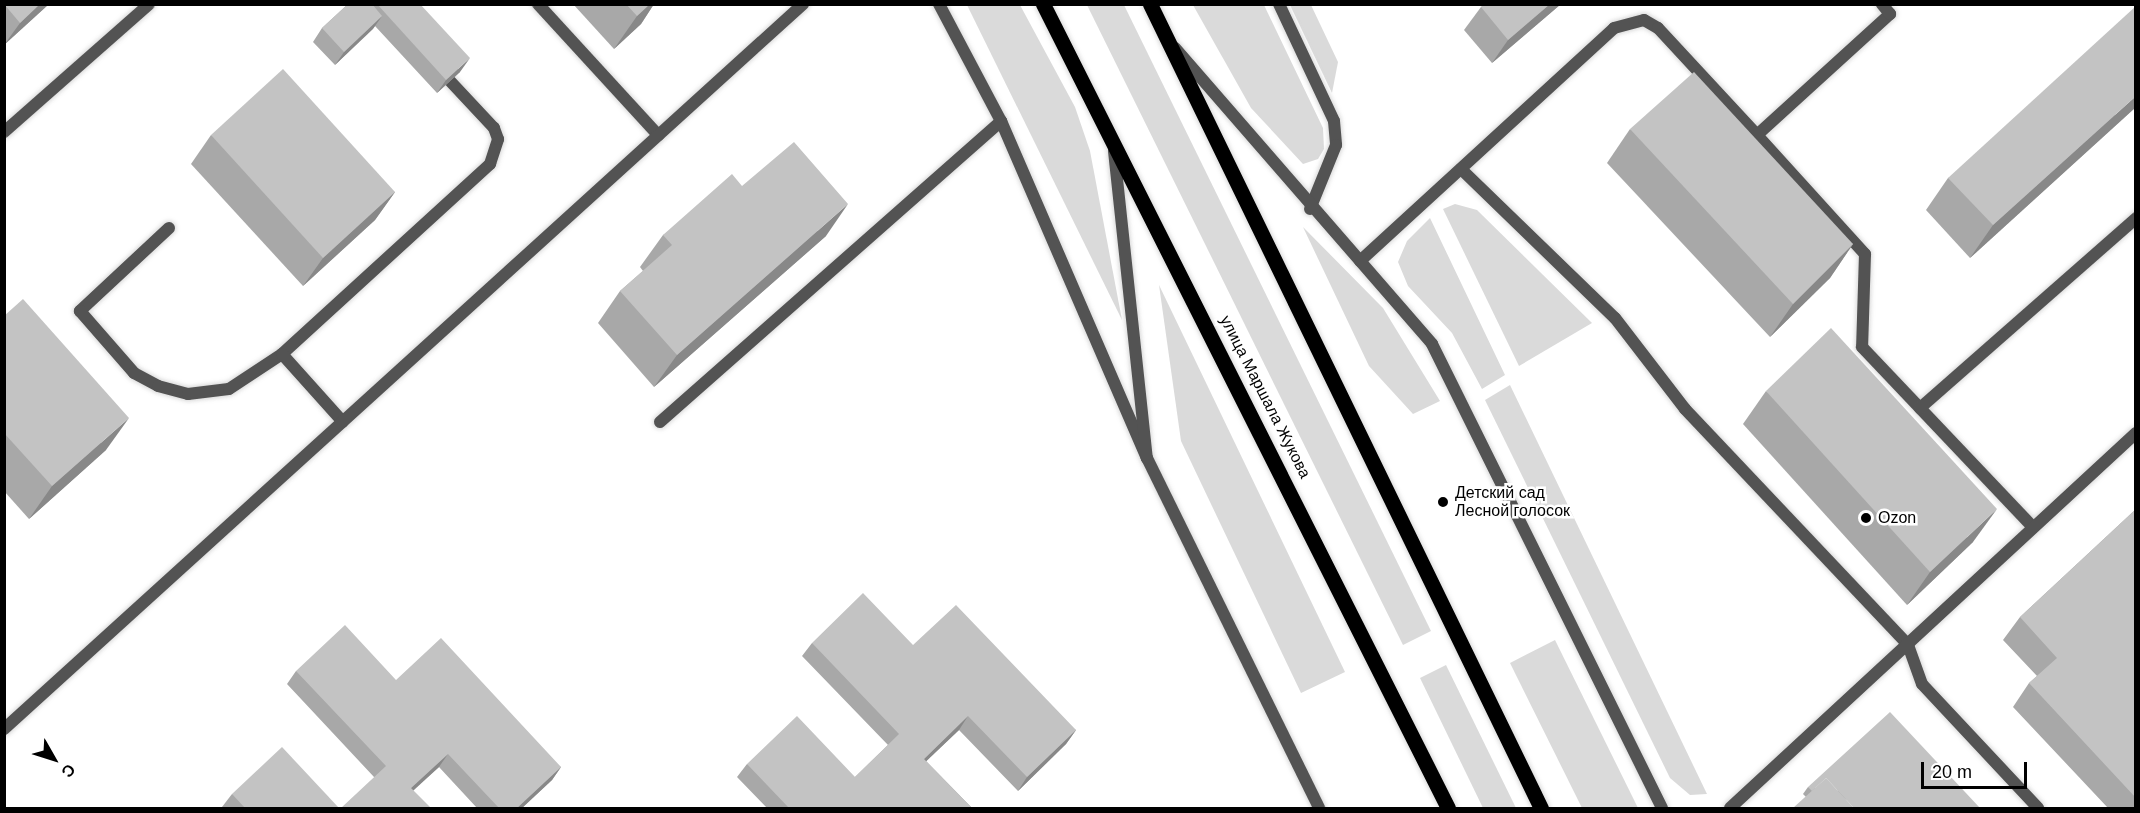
<!DOCTYPE html>
<meta charset="utf-8">
<style>
body{margin:0}
#map{position:relative;width:2140px;height:813px;overflow:hidden;background:#fff;font-family:Arial,sans-serif}
div>[style]{position:absolute}
.green>*{inset:0;background:#dadada}
.roads{filter:drop-shadow(0 0 2px #dbdbdb) drop-shadow(0 0 2px #dbdbdb)}
.service>*{height:12px;margin:-6px;padding:0 6px;transform-origin:6px;border-radius:6px;background:#535353}
.minor>*{height:12px;margin:-6px;padding:0 6px;transform-origin:6px;border-radius:6px;background:#535353}
.primary>*{height:15px;margin:-7.5px;padding:0 7.5px;transform-origin:7.5px;border-radius:7.5px;background:#000}
.wall>*{inset:0;background:#a8a8a8}
.shaded-wall>*{inset:0;background:#888}
.building>*{inset:0;background:#c3c3c3}
.dots>*{width:16px;height:16px;translate:-50% -50%;box-sizing:border-box;border:3px solid #fff;border-radius:50%}
span{translate:-50% -50%;white-space:nowrap;text-align:center;line-height:1.15;-webkit-text-stroke:5px #fff;paint-order:stroke}
.street-label{font-size:16px;color:#000}
.poi-label{font-size:16px;color:#000}
.left{translate:0 -50%;text-align:left}
.frame{position:absolute;inset:0;border:6px solid #000;pointer-events:none}
.north{position:absolute;left:24px;top:729px;width:60px;height:60px;-webkit-text-stroke:4px #fff;paint-order:stroke;rotate:129deg;font-size:16px;font-weight:700;line-height:24px;text-align:center;color:#000}
.north::after{content:'';display:block;margin:auto;width:21px;height:27px;background:#000;clip-path:polygon(50% 0,100% 100%,50% 72%,0 100%)}
.scale{position:absolute;left:1921px;top:762px;width:106px;height:27px;box-sizing:border-box;border:3px solid #000;border-top:0;padding-left:8px;font-size:18px;line-height:21px;white-space:nowrap;color:#000;-webkit-text-stroke:4px #fff;paint-order:stroke}
</style>
<div id="map">
<div class="green">
<div style="clip-path:polygon(967px 5px,1020px 5px,1075px 107px,1090px 151px,1122px 320px)"></div>
<div style="clip-path:polygon(1087px 5px,1124px 5px,1431px 631px,1403px 645px)"></div>
<div style="clip-path:polygon(1193px 5px,1264px 5px,1323px 128px,1324px 149px,1318px 159px,1303px 164px,1251px 108px)"></div>
<div style="clip-path:polygon(1290px 5px,1311px 5px,1338px 62px,1332px 93px)"></div>
<div style="clip-path:polygon(1455px 204px,1477px 210px,1592px 323px,1519px 366px,1443px 209px)"></div>
<div style="clip-path:polygon(1430px 218px,1505px 375px,1482px 389px,1452px 333px,1408px 286px,1398px 262px,1407px 241px)"></div>
<div style="clip-path:polygon(1303px 227px,1383px 308px,1440px 401px,1413px 414px,1369px 366px)"></div>
<div style="clip-path:polygon(1159px 285px,1345px 672px,1301px 693px,1181px 441px)"></div>
<div style="clip-path:polygon(1510px 385px,1707px 794px,1690px 795px,1670px 778px,1485px 400px)"></div>
<div style="clip-path:polygon(1555px 640px,1638px 808px,1582px 808px,1510px 663px)"></div>
<div style="clip-path:polygon(1446px 665px,1516px 808px,1483px 808px,1420px 678px)"></div>
</div>
<div class="roads">
<div class="service">
<div style="left:538px;top:4px;width:178px;rotate:47.5deg"></div>
<div style="left:939px;top:4px;width:132px;rotate:62.1deg"></div>
<div style="left:1001px;top:121px;width:367px;rotate:66.6deg"></div>
<div style="left:1147px;top:458px;width:390px;rotate:63.8deg"></div>
<div style="left:1279px;top:4px;width:129px;rotate:64.8deg"></div>
<div style="left:1334px;top:121px;width:24px;rotate:85deg"></div>
<div style="left:1336px;top:145px;width:69px;rotate:112.1deg"></div>
<div style="left:4px;top:132px;width:193px;rotate:-41.4deg"></div>
<div style="left:1757px;top:135px;width:161px;rotate:47.8deg"></div>
<div style="left:1865px;top:254px;width:93px;rotate:91.8deg"></div>
<div style="left:1862px;top:347px;width:248px;rotate:46.5deg"></div>
<div style="left:1461px;top:169px;width:214px;rotate:44.1deg"></div>
<div style="left:1615px;top:318px;width:115px;rotate:52.4deg"></div>
<div style="left:1685px;top:409px;width:325px;rotate:46.6deg"></div>
<div style="left:1908px;top:645px;width:41px;rotate:70.3deg"></div>
<div style="left:1922px;top:684px;width:170px;rotate:46.9deg"></div>
<div style="left:169px;top:228px;width:122px;rotate:137deg"></div>
<div style="left:80px;top:311px;width:82px;rotate:48.9deg"></div>
<div style="left:134px;top:373px;width:27px;rotate:28deg"></div>
<div style="left:158px;top:386px;width:31px;rotate:15deg"></div>
<div style="left:188px;top:394px;width:41px;rotate:-7deg"></div>
<div style="left:229px;top:389px;width:64px;rotate:-33.4deg"></div>
<div style="left:282px;top:354px;width:282px;rotate:-42.4deg"></div>
<div style="left:490px;top:164px;width:26px;rotate:-72deg"></div>
<div style="left:498px;top:139px;width:12px;rotate:-110deg"></div>
<div style="left:494px;top:128px;width:64px;rotate:-133.1deg"></div>
<div style="left:1360px;top:261px;width:345px;rotate:-42.5deg"></div>
<div style="left:1614px;top:28px;width:31px;rotate:-15deg"></div>
<div style="left:1644px;top:20px;width:16px;rotate:30deg"></div>
<div style="left:1658px;top:28px;width:146px;rotate:47.2deg"></div>
<div style="left:1757px;top:135px;width:180px;rotate:-42.3deg"></div>
<div style="left:1890px;top:14px;width:13px;rotate:-129deg"></div>
<div style="left:282px;top:354px;width:91px;rotate:48.1deg"></div>
<div style="left:1920px;top:408px;width:288px;rotate:-41.3deg"></div>
<div style="left:660px;top:422px;width:455px;rotate:-41.4deg"></div>
<div style="left:4px;top:729px;width:1079px;rotate:-42.22deg"></div>
<div style="left:1730px;top:808px;width:553px;rotate:-42.73deg"></div>
</div>
<div class="minor">
<div style="left:1175px;top:48px;width:392px;rotate:49deg"></div>
<div style="left:1432px;top:344px;width:518px;rotate:63.63deg"></div>
<div style="left:1114px;top:151px;width:309px;rotate:83.9deg"></div>
</div>
<div class="primary">
<div style="left:1043px;top:4px;width:900px;rotate:63.26deg"></div>
<div style="left:1150px;top:4px;width:894px;rotate:64.07deg"></div>
</div>
</div>
<div class="wall">
<div style="clip-path:polygon(4px 4px,49px 4px,4px 45px)"></div>
<div style="clip-path:polygon(348px 4px,420px 4px,460px 72px,437px 93px,375px 26px,335px 65px,313px 42px,322px 28px)"></div>
<div style="clip-path:polygon(573px 4px,654px 4px,641px 24px,614px 49px)"></div>
<div style="clip-path:polygon(1561px 4px,1492px 63px,1464px 30px,1481px 7px)"></div>
<div style="clip-path:polygon(2136px 107px,1970px 258px,1926px 210px,1948px 178px)"></div>
<div style="clip-path:polygon(1630px 129px,1853px 244px,1830px 278px,1770px 337px,1607px 163px)"></div>
<div style="clip-path:polygon(211px 135px,395px 192px,375px 220px,303px 286px,191px 164px)"></div>
<div style="clip-path:polygon(742px 186px,826px 236px,654px 387px,598px 323px,620px 291px,643px 271px,640px 267px,663px 235px)"></div>
<div style="clip-path:polygon(4px 316px,106px 450px,29px 519px,4px 491px)"></div>
<div style="clip-path:polygon(1766px 391px,1973px 542px,1907px 605px,1743px 424px)"></div>
<div style="clip-path:polygon(2136px 509px,2136px 808px,2108px 808px,2013px 707px,2029px 683px,2037px 676px,2003px 640px,2020px 617px)"></div>
<div style="clip-path:polygon(812px 643px,913px 645px,1076px 730px,1066px 744px,1018px 791px,959px 730px,926px 761px,972px 808px,767px 808px,737px 777px,747px 764px,855px 777px,888px 745px,802px 656px)"></div>
<div style="clip-path:polygon(296px 671px,396px 680px,561px 767px,552px 780px,522px 808px,477px 808px,439px 767px,413px 790px,374px 777px,287px 684px)"></div>
<div style="clip-path:polygon(1808px 787px,1980px 808px,1806px 797px,1803px 794px)"></div>
<div style="clip-path:polygon(232px 794px,339px 808px,223px 808px,222px 807px)"></div>
</div>
<div class="shaded-wall">
<div style="clip-path:polygon(40px 4px,49px 4px,4px 45px,20px 23px)"></div>
<div style="clip-path:polygon(650px 4px,654px 4px,641px 24px,614px 49px,637px 16px)"></div>
<div style="clip-path:polygon(1550px 4px,1561px 4px,1492px 63px,1508px 40px)"></div>
<div style="clip-path:polygon(382px 16px,373px 29px,335px 65px,344px 52px)"></div>
<div style="clip-path:polygon(470px 58px,460px 72px,437px 93px,446px 80px)"></div>
<div style="clip-path:polygon(2136px 96px,2136px 107px,1970px 258px,1993px 225px)"></div>
<div style="clip-path:polygon(395px 192px,375px 220px,303px 286px,323px 258px)"></div>
<div style="clip-path:polygon(848px 204px,826px 236px,654px 387px,677px 355px)"></div>
<div style="clip-path:polygon(1853px 244px,1830px 278px,1770px 337px,1793px 304px)"></div>
<div style="clip-path:polygon(129px 418px,106px 450px,29px 519px,52px 486px)"></div>
<div style="clip-path:polygon(1997px 509px,1973px 542px,1907px 605px,1930px 572px)"></div>
<div style="clip-path:polygon(968px 716px,959px 730px,915px 772px,924px 759px)"></div>
<div style="clip-path:polygon(1076px 730px,1066px 744px,1018px 791px,1027px 777px)"></div>
<div style="clip-path:polygon(448px 754px,439px 767px,402px 801px,411px 788px)"></div>
<div style="clip-path:polygon(561px 767px,552px 780px,522px 808px,517px 808px)"></div>
</div>
<div class="building">
<div style="clip-path:polygon(4px 4px,40px 4px,20px 23px)"></div>
<div style="clip-path:polygon(348px 4px,372px 4px,382px 16px,344px 52px,322px 28px)"></div>
<div style="clip-path:polygon(377px 4px,420px 4px,470px 58px,446px 80px)"></div>
<div style="clip-path:polygon(626px 4px,650px 4px,637px 16px)"></div>
<div style="clip-path:polygon(1483px 4px,1550px 4px,1508px 40px,1481px 7px)"></div>
<div style="clip-path:polygon(2136px 6px,2136px 96px,1993px 225px,1948px 178px)"></div>
<div style="clip-path:polygon(283px 69px,395px 192px,323px 258px,211px 135px)"></div>
<div style="clip-path:polygon(1694px 72px,1853px 244px,1793px 304px,1630px 129px)"></div>
<div style="clip-path:polygon(794px 142px,848px 204px,677px 355px,620px 291px,672px 245px,663px 235px,732px 174px,742px 186px)"></div>
<div style="clip-path:polygon(23px 299px,129px 418px,52px 486px,4px 433px,4px 316px)"></div>
<div style="clip-path:polygon(1831px 328px,1997px 509px,1930px 572px,1766px 391px)"></div>
<div style="clip-path:polygon(2136px 509px,2136px 798px,2029px 683px,2057px 658px,2020px 617px)"></div>
<div style="clip-path:polygon(863px 593px,913px 645px,956px 605px,1076px 730px,1027px 777px,968px 716px,924px 759px,972px 808px,789px 808px,747px 764px,797px 716px,855px 777px,899px 734px,812px 643px)"></div>
<div style="clip-path:polygon(345px 625px,396px 680px,441px 638px,561px 767px,517px 808px,499px 808px,448px 754px,411px 788px,431px 808px,341px 808px,386px 766px,296px 671px)"></div>
<div style="clip-path:polygon(1890px 712px,1980px 808px,1854px 808px,1826px 778px,1812px 791px,1808px 787px)"></div>
<div style="clip-path:polygon(282px 747px,339px 808px,245px 808px,232px 794px)"></div>
<div style="clip-path:polygon(1826px 778px,1854px 808px,1793px 808px)"></div>
</div>
<div class="dots">
<div style="left:1443px;top:502px;background:#000"></div>
<div style="left:1866px;top:518px;background:#000"></div>
</div>
<div class="street-label">
<span style="left:1265px;top:397px;rotate:63deg">улица Маршала Жукова</span>
</div>
<div class="poi-label">
<span class="left" style="left:1455px;top:502px">Детский сад<br>Лесной голосок</span>
<span class="left" style="left:1878px;top:518px">Ozon</span>
</div>
<div class="frame"></div>
<div class="north">С</div>
<div class="scale">20 m</div>
</div>
